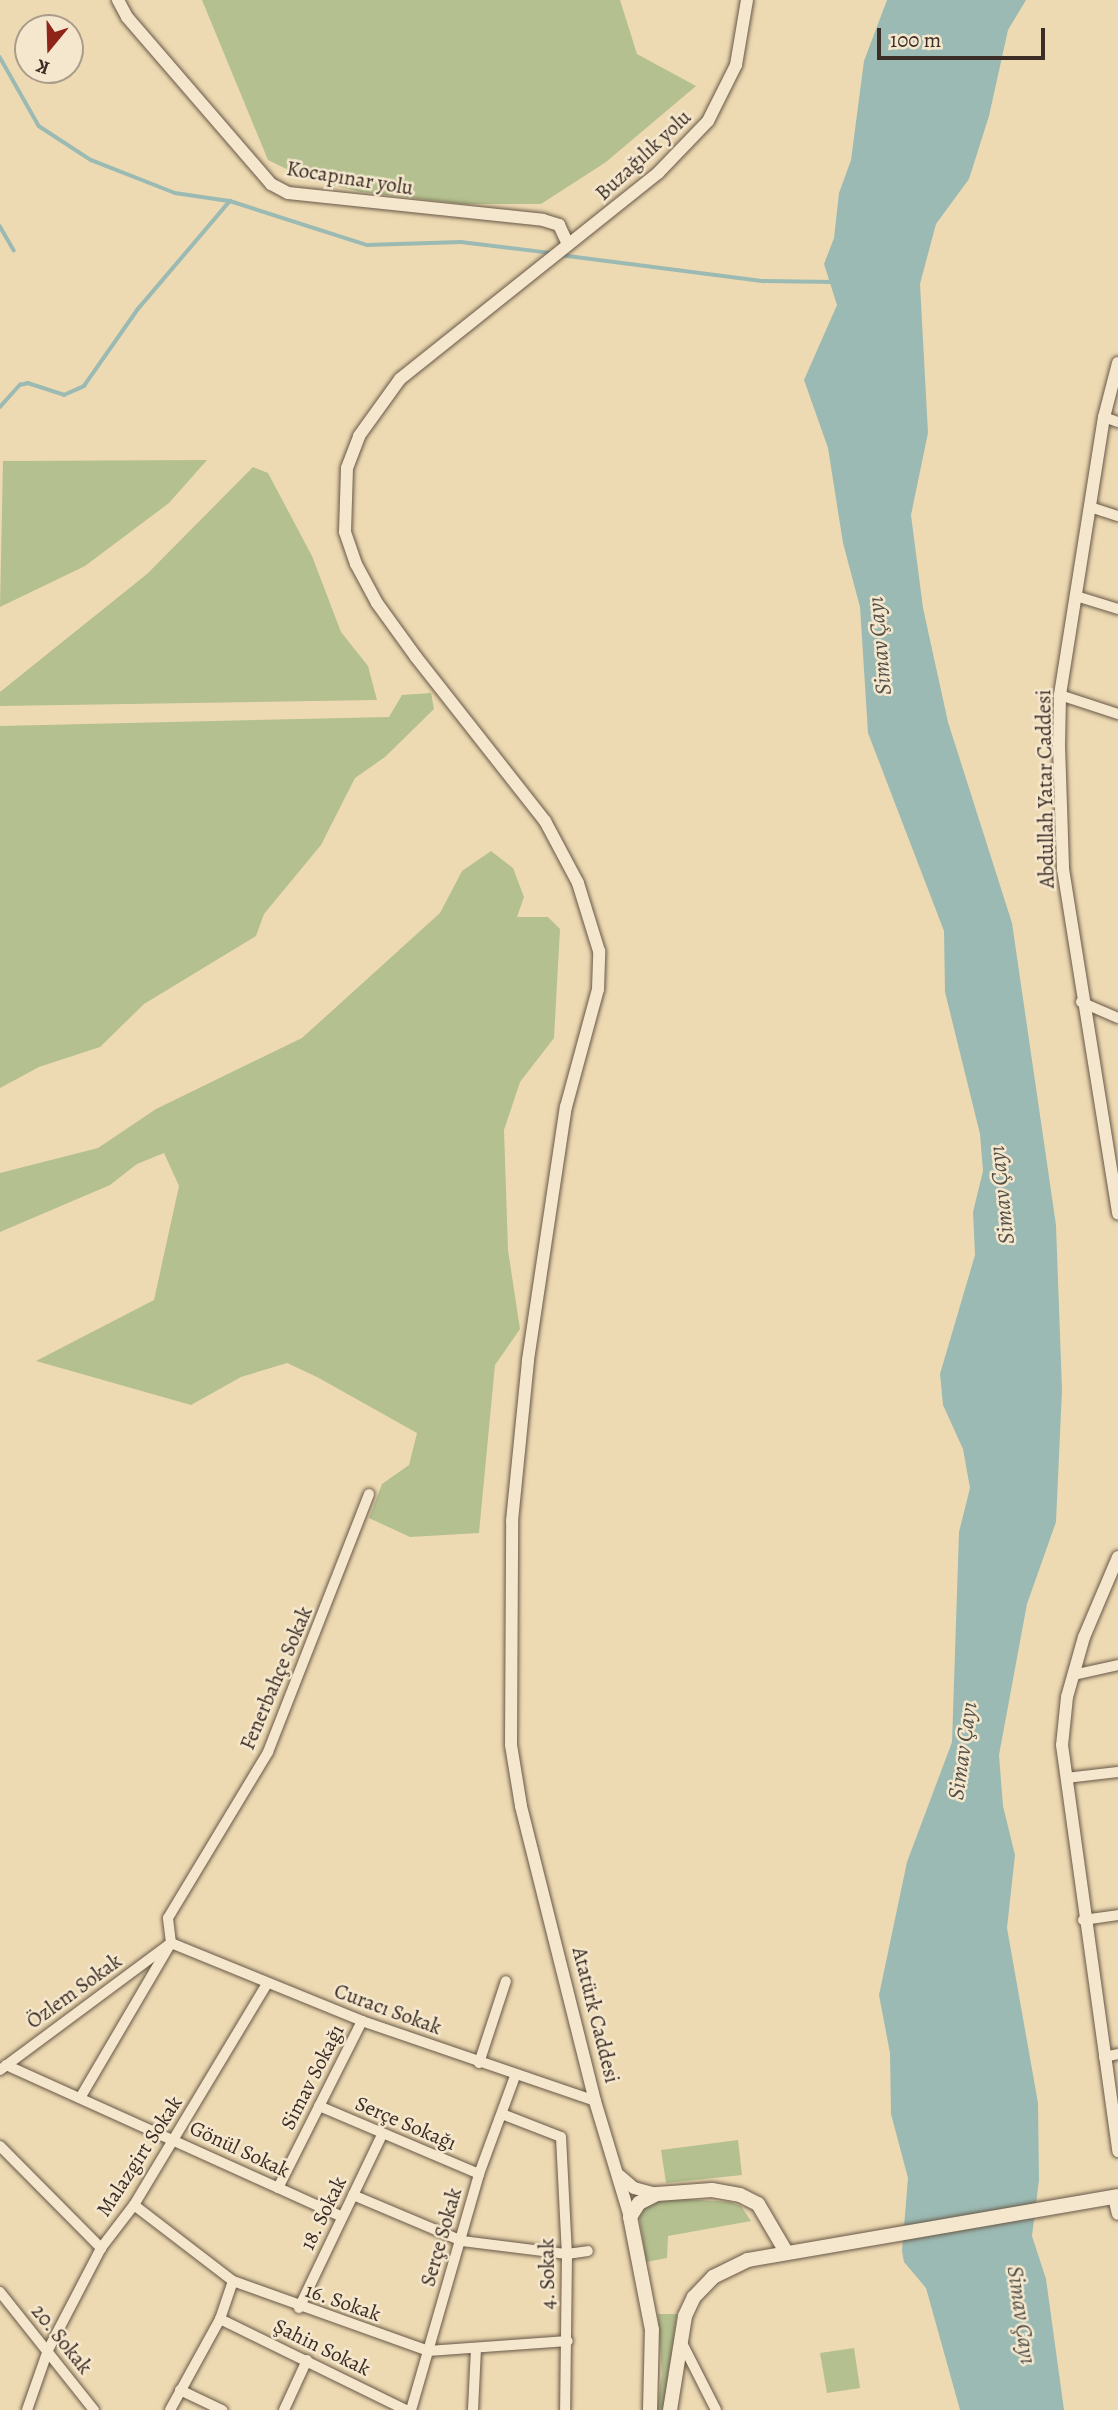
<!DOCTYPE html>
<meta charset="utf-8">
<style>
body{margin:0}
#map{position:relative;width:1118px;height:2410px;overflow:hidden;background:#eedab2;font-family:Alegreya,serif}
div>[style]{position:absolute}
.green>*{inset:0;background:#b4c08f}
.water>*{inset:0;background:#9bbab3}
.stream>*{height:3.5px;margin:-1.75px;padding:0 1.75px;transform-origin:1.75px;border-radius:1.75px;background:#9bbab3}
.roads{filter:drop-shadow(0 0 2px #685848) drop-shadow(0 0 2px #685848)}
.minor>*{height:10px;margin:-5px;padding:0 5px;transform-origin:5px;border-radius:5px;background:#f4e7cd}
.tertiary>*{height:12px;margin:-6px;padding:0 6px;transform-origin:6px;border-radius:6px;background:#f4e7cd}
.secondary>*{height:14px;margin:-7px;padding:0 7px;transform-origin:7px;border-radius:7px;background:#f4e7cd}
span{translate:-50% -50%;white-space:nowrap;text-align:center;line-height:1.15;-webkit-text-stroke:5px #f4e7cd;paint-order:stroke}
.street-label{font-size:21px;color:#3b2c25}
.water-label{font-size:23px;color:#535048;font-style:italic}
.north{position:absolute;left:14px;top:14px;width:70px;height:70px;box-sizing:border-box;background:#f4e7cd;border:2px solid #aa9c8a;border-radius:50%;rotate:199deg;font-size:19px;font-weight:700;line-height:28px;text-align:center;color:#3b2c25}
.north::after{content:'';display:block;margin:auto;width:24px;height:32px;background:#8f2418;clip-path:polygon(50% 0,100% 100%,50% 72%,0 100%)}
.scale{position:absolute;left:877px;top:28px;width:168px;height:32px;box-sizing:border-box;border:4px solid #3b2c25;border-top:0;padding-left:9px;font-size:21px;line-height:24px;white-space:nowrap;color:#3b2c25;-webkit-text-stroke:5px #f4e7cd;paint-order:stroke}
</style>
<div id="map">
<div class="green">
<div style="clip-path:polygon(202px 0,620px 0,637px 54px,696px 86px,606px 162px,541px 204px,465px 204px,361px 192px,307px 179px,268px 160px)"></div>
<div style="clip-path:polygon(207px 460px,169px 503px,85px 566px,0 607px,3px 461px)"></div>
<div style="clip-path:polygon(253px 467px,268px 473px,312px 556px,341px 632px,368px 666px,377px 700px,0 706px,0 692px,147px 574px)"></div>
<div style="clip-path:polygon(431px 693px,434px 709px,385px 757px,355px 778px,321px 845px,264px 914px,256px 936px,144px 1004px,100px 1047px,39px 1067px,0 1088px,0 726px,389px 717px,402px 695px)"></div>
<div style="clip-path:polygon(491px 851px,513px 868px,524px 897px,517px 917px,548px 917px,560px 929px,554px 1038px,520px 1082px,504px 1130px,508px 1250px,520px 1329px,495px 1365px,479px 1533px,410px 1537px,369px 1518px,382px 1484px,409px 1465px,417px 1433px,317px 1377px,287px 1363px,241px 1377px,191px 1405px,36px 1361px,154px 1300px,179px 1186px,164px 1153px,137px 1164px,110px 1185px,0 1232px,0 1173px,98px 1148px,156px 1109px,302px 1038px,440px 913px,462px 871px)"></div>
<div style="clip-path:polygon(738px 2140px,742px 2175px,666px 2183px,661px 2150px)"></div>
<div style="clip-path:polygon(669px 2198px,730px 2202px,741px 2206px,751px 2221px,668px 2236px,667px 2258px,646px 2262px,639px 2214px,646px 2204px)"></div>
<div style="clip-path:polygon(658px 2314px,677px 2314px,665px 2410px,657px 2410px,662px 2374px)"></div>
<div style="clip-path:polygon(854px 2348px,860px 2388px,827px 2393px,820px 2353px)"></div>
</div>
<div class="water">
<div style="clip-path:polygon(887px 0,1026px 0,1008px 30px,989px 116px,969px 179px,936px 224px,920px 284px,928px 433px,911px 515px,923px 608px,948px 722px,1012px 923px,1056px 1225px,1062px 1390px,1056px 1522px,1027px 1604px,999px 1755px,1003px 1806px,1015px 1855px,1007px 1928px,1038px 2103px,1039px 2180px,1032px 2236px,1046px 2279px,1064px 2410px,960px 2410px,926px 2288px,904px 2262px,902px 2251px,908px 2178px,891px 2114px,890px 2053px,879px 1995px,907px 1862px,952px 1742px,959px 1532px,970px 1488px,963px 1449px,943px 1405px,940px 1374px,975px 1255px,973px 1212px,983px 1171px,980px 1134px,945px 992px,944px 931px,868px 733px,860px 607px,843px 543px,828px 448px,804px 380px,837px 305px,824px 264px,834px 238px,839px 193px,851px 160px,864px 61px)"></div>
</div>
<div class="stream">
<div style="left:0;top:57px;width:79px;rotate:60.5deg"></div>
<div style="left:39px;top:126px;width:62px;rotate:33.2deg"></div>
<div style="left:91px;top:160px;width:90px;rotate:21.4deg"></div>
<div style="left:175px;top:193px;width:56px;rotate:8.3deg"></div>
<div style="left:230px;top:201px;width:144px;rotate:17.8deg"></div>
<div style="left:367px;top:245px;width:94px;rotate:-1.8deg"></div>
<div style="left:461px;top:242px;width:92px;rotate:6.9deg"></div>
<div style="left:0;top:226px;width:28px;rotate:60deg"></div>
<div style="left:560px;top:255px;width:206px;rotate:7.3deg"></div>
<div style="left:764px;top:281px;width:70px;rotate:0.8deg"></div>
<div style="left:0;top:407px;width:30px;rotate:-48deg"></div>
<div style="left:20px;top:385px;width:8px;rotate:-14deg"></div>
<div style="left:28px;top:383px;width:38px;rotate:18deg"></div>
<div style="left:64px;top:395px;width:22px;rotate:-24deg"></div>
<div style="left:84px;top:386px;width:94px;rotate:-55deg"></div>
<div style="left:138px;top:309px;width:142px;rotate:-49.6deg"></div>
</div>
<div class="roads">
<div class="minor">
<div style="left:1104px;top:417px;width:15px;rotate:20deg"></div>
<div style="left:1090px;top:507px;width:29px;rotate:18deg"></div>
<div style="left:1076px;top:596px;width:44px;rotate:17.2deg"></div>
<div style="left:1060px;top:695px;width:61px;rotate:18.1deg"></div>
<div style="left:1081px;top:1002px;width:40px;rotate:23.4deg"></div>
<div style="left:1073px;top:1675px;width:46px;rotate:-12.5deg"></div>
<div style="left:1066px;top:1778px;width:52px;rotate:-6.6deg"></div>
<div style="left:1083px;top:1920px;width:35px;rotate:-8deg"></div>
<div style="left:171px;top:1943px;width:25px;rotate:-97deg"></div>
<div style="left:168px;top:1918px;width:194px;rotate:-58.9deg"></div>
<div style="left:268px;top:1752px;width:277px;rotate:-68.6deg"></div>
<div style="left:171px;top:1943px;width:206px;rotate:22.2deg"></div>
<div style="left:362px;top:2021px;width:246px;rotate:18.9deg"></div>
<div style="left:1104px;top:2057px;width:14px;rotate:-12deg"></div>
<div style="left:479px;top:2063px;width:86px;rotate:-71.8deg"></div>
<div style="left:6px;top:2065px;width:369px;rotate:24.3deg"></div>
<div style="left:0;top:2070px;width:213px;rotate:-36.6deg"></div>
<div style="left:80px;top:2098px;width:176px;rotate:-59.6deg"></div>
<div style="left:319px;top:2106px;width:174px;rotate:23deg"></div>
<div style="left:502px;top:2114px;width:63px;rotate:21.3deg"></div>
<div style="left:561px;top:2137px;width:117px;rotate:87.1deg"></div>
<div style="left:567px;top:2254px;width:156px;rotate:90.7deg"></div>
<div style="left:0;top:2146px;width:144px;rotate:45.3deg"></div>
<div style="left:278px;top:2188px;width:187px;rotate:-63.3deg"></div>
<div style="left:353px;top:2195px;width:118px;rotate:22.9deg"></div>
<div style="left:462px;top:2241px;width:106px;rotate:7.1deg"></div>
<div style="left:567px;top:2254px;width:21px;rotate:-8deg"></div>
<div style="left:134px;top:2205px;width:125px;rotate:37.5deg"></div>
<div style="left:233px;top:2281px;width:207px;rotate:19.7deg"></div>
<div style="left:428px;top:2351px;width:140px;rotate:-4.1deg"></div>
<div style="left:0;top:2292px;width:151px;rotate:51.5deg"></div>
<div style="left:299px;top:2308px;width:192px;rotate:-64.4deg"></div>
<div style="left:220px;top:2319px;width:207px;rotate:26.1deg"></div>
<div style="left:682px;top:2343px;width:75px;rotate:63.1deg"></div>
<div style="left:180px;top:2390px;width:47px;rotate:25.5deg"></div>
<div style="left:27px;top:2410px;width:64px;rotate:-70.7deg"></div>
<div style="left:48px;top:2350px;width:115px;rotate:-62.5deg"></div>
<div style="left:101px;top:2248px;width:54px;rotate:-52.5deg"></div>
<div style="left:134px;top:2205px;width:258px;rotate:-59deg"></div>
<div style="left:170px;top:2410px;width:104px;rotate:-61.2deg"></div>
<div style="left:220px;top:2319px;width:40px;rotate:-71.1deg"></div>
<div style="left:284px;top:2410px;width:55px;rotate:-65.3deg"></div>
<div style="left:411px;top:2410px;width:246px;rotate:-73.9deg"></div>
<div style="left:479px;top:2174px;width:104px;rotate:-69.8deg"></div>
<div style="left:473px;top:2410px;width:62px;rotate:-87.2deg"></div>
</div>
<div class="tertiary">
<div style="left:118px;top:0;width:19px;rotate:62deg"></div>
<div style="left:127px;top:17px;width:221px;rotate:49.2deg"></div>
<div style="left:271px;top:184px;width:19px;rotate:28deg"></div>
<div style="left:288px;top:193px;width:256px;rotate:6deg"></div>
<div style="left:543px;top:220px;width:17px;rotate:17deg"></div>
<div style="left:559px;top:225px;width:19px;rotate:65deg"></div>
<div style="left:1118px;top:363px;width:56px;rotate:104.5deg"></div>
<div style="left:1104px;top:417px;width:281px;rotate:99deg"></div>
<div style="left:1060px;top:695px;width:51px;rotate:91.1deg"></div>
<div style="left:1059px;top:746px;width:123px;rotate:88.1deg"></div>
<div style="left:1063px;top:869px;width:349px;rotate:80.9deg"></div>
<div style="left:1118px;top:1557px;width:87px;rotate:113deg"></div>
<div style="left:1084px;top:1637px;width:62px;rotate:105.8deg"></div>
<div style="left:1067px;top:1697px;width:48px;rotate:95.9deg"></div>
<div style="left:1062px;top:1745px;width:410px;rotate:82.1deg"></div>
<div style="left:620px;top:2176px;width:18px;rotate:41deg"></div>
<div style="left:634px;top:2188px;width:24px;rotate:15deg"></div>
<div style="left:1114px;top:2197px;width:17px;rotate:77deg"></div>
<div style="left:630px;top:2217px;width:121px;rotate:-106.8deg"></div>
<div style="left:595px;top:2101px;width:304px;rotate:-104.1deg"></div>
<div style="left:521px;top:1806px;width:62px;rotate:-99.3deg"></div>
<div style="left:511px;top:1745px;width:224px;rotate:-89.7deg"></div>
<div style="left:512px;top:1521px;width:162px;rotate:-84.3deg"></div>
<div style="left:528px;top:1360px;width:256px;rotate:-81.5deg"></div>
<div style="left:566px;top:1107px;width:122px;rotate:-74.8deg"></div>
<div style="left:598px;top:989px;width:38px;rotate:-88deg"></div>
<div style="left:599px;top:951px;width:71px;rotate:-107.2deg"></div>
<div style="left:578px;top:883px;width:70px;rotate:-118deg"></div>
<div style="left:545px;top:821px;width:209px;rotate:-128.2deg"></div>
<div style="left:416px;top:657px;width:67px;rotate:-125.8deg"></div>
<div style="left:377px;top:603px;width:44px;rotate:-118.3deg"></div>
<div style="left:356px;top:564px;width:34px;rotate:-109deg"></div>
<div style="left:345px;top:532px;width:64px;rotate:-88.2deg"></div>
<div style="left:347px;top:468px;width:34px;rotate:-69deg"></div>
<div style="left:359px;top:436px;width:70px;rotate:-54.3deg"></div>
<div style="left:400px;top:379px;width:330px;rotate:-38.6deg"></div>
<div style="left:658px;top:173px;width:72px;rotate:-46.1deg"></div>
<div style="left:708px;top:121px;width:63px;rotate:-63.4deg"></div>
<div style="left:736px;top:65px;width:66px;rotate:-80.4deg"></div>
</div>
<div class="secondary">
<div style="left:650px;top:2410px;width:80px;rotate:-88.6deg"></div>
<div style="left:652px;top:2330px;width:115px;rotate:-101deg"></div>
<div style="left:630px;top:2217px;width:17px;rotate:-57deg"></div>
<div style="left:639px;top:2203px;width:20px;rotate:-27deg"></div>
<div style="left:657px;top:2194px;width:55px;rotate:-4.2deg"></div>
<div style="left:712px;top:2190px;width:28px;rotate:10deg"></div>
<div style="left:740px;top:2195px;width:20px;rotate:27deg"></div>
<div style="left:758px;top:2204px;width:53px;rotate:59.6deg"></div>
<div style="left:670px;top:2410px;width:95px;rotate:-80.9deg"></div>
<div style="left:685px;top:2316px;width:21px;rotate:-65deg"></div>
<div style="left:694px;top:2297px;width:28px;rotate:-46deg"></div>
<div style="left:713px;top:2277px;width:39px;rotate:-26deg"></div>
<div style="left:748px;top:2260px;width:375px;rotate:-9.8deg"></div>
</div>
</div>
<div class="street-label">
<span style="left:643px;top:155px;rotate:-43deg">Buzağılık yolu</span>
<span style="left:350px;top:178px;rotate:9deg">Kocapınar yolu</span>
<span style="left:1045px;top:789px;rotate:-91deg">Abdullah Yatar Caddesi</span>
<span style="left:276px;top:1678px;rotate:-67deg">Fenerbahçe Sokak</span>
<span style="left:74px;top:1991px;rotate:-36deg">Özlem Sokak</span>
<span style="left:388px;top:2009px;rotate:20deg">Curacı Sokak</span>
<span style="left:596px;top:2015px;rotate:76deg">Atatürk Caddesi</span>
<span style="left:312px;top:2077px;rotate:-63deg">Simav Sokağı</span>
<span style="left:406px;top:2123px;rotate:23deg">Serçe Sokağı</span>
<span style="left:240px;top:2149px;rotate:25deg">Gönül Sokak</span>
<span style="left:139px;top:2156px;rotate:-57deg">Malazgirt Sokak</span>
<span style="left:323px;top:2213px;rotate:-64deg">18. Sokak</span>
<span style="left:441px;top:2237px;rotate:-74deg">Serçe Sokak</span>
<span style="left:547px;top:2274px;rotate:-91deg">4. Sokak</span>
<span style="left:343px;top:2302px;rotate:19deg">16. Sokak</span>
<span style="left:62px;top:2339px;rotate:51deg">20. Sokak</span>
<span style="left:322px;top:2347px;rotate:26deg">Şahin Sokak</span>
</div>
<div class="water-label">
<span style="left:880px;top:646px;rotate:-95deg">Simav Çayı</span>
<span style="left:1002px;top:1195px;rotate:-96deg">Simav Çayı</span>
<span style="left:963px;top:1751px;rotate:-82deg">Simav Çayı</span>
<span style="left:1021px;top:2315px;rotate:82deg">Simav Çayı</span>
</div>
<div class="north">K</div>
<div class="scale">100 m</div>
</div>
